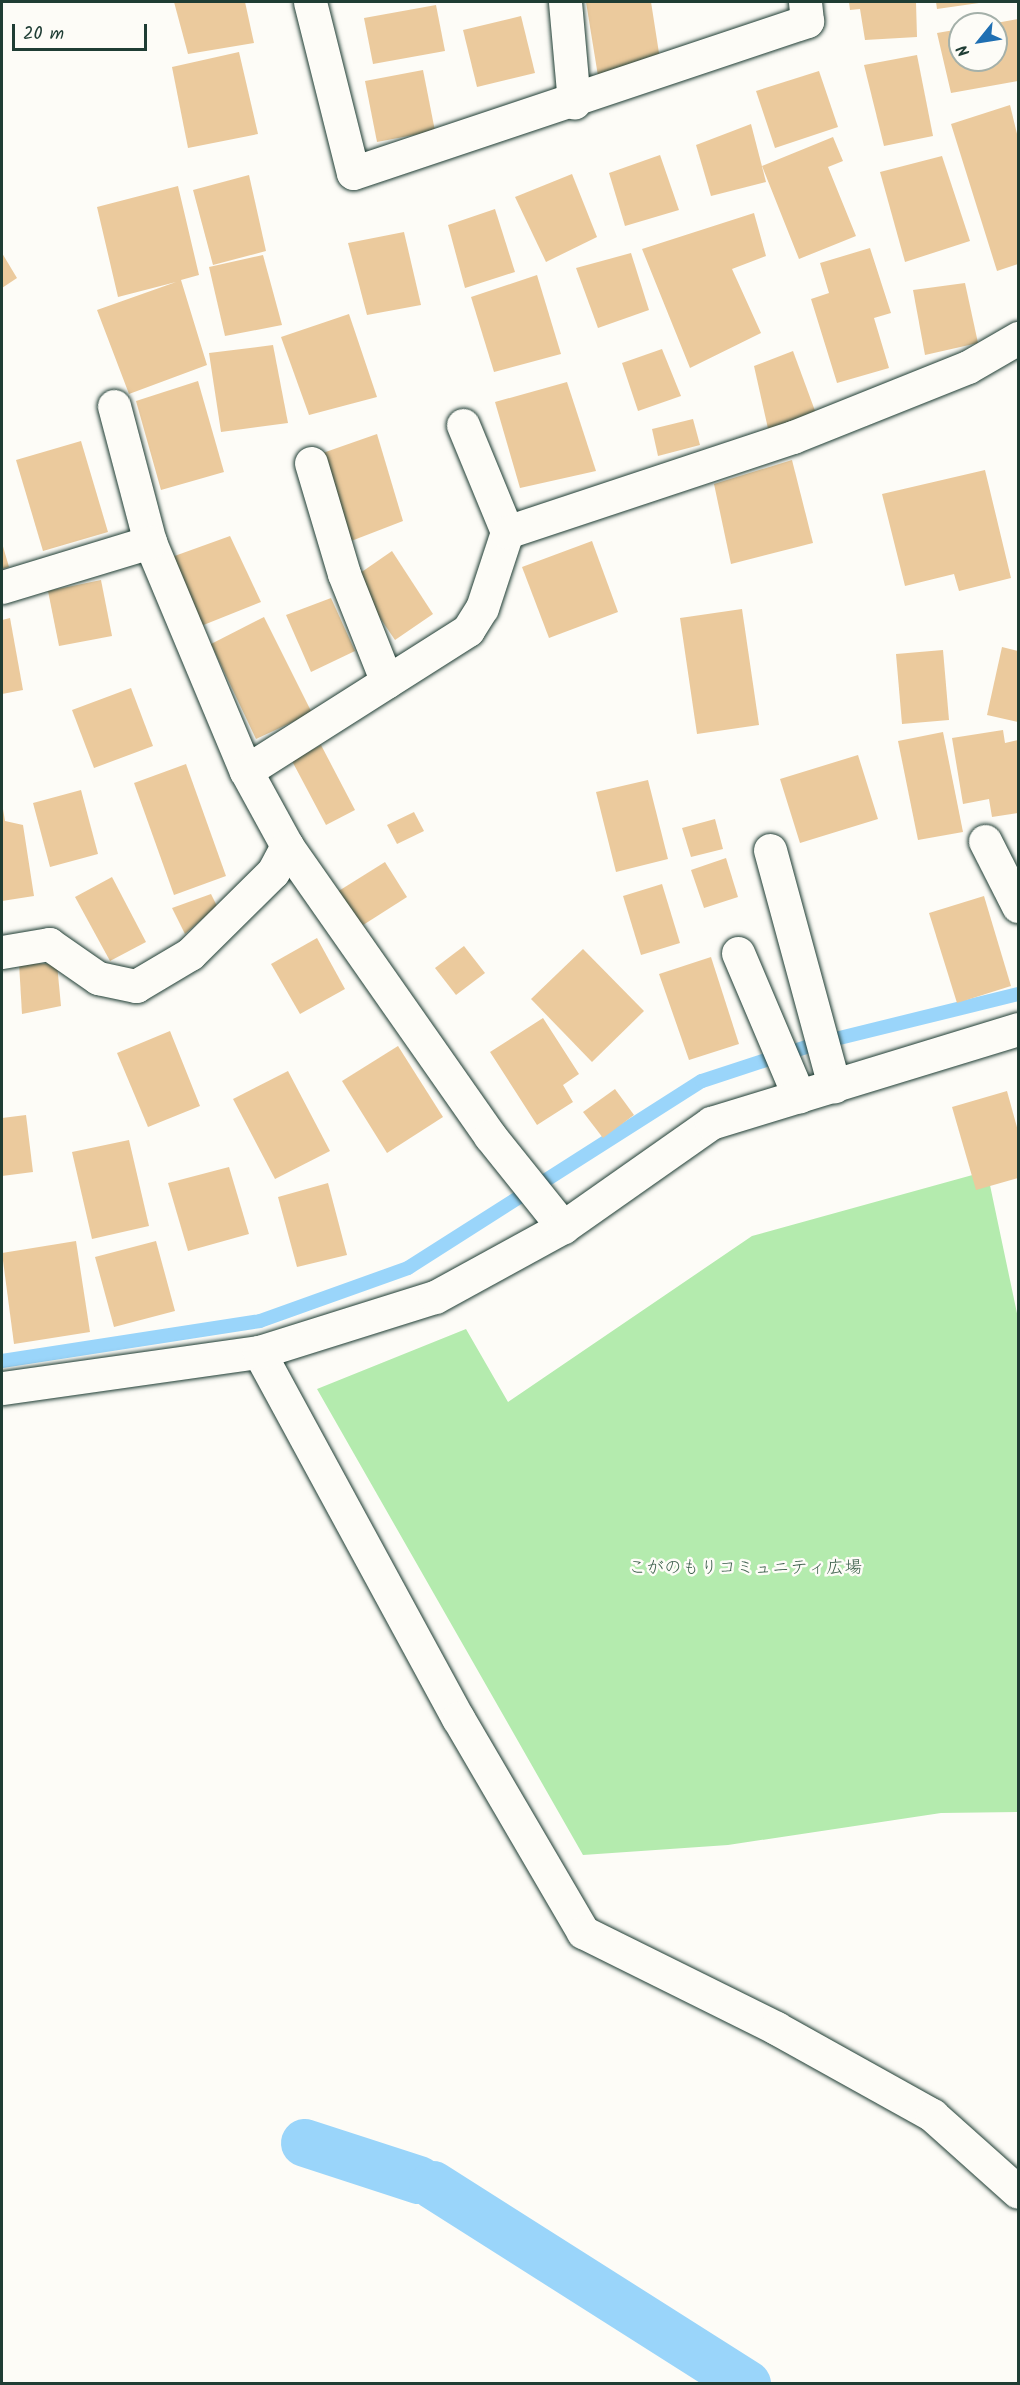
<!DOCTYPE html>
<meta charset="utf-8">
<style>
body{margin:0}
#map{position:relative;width:1020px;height:2385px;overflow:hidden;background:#fdfcf7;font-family:Kalam,"Klee One",sans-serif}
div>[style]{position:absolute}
.green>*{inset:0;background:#b4ebae}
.stream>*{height:14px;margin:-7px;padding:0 7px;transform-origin:7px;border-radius:7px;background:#9ad5fa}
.canal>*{height:48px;margin:-24px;padding:0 24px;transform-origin:24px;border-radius:24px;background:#9ad5fa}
.building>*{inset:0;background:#ebca9d}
.roads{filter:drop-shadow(0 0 2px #1f3d34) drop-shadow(0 0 2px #1f3d34)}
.street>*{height:33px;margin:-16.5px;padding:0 16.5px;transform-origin:16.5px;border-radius:16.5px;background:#fdfcf7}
span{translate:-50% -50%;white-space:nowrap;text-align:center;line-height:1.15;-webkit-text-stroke:5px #fdfcf7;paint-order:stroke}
.park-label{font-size:18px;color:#3d604c}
.frame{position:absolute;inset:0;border:3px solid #1f3d34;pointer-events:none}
.north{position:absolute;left:948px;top:12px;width:60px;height:60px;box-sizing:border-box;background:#fdfcf7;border:2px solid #a4b0a9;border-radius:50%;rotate:240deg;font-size:16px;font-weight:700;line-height:24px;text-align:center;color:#1f3d34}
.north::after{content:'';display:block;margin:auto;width:21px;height:27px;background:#1f6fb2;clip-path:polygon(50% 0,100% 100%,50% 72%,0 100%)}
.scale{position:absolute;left:12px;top:24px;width:135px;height:27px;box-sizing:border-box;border:3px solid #1f3d34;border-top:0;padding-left:8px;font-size:18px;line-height:21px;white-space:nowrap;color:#1f3d34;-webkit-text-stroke:4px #fdfcf7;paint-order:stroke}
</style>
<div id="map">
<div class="green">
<div style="clip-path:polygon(987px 1171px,1018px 1318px,1018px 1812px,941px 1813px,728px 1845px,583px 1855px,317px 1389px,466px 1329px,508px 1402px,752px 1236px)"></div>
</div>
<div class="stream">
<div style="left:2px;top:1361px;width:261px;rotate:-8.8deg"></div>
<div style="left:260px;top:1321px;width:157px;rotate:-19.7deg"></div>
<div style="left:408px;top:1268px;width:348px;rotate:-32.5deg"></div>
<div style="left:702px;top:1081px;width:119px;rotate:-18.1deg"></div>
<div style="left:815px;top:1044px;width:209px;rotate:-13.8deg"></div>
</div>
<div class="canal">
<div style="left:305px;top:2143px;width:120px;rotate:18deg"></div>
<div style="left:433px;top:2185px;width:372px;rotate:32.4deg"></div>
</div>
<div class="building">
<div style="clip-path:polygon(174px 2px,245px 2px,254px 43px,188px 54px)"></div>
<div style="clip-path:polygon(586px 2px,651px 2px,661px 66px,598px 76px)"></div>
<div style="clip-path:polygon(849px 2px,916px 2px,917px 37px,865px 40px,860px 9px,850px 10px)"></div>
<div style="clip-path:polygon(936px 2px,979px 2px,979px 3px,937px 9px)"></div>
<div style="clip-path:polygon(436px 5px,445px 51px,373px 64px,364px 18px)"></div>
<div style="clip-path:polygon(521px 16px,535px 73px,477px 87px,463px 30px)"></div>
<div style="clip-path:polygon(1018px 19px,1018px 81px,951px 93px,937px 33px,960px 29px,960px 60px,996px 60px,996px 23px)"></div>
<div style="clip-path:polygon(239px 52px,258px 134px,188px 148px,172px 67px)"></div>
<div style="clip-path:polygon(917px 55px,933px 136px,884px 146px,864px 65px)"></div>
<div style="clip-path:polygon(423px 70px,435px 131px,377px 142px,365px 81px)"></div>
<div style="clip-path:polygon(819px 71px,838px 127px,775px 148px,756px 91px)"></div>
<div style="clip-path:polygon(1010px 105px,1018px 138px,1018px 264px,997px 271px,951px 124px)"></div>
<div style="clip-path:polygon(751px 124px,766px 182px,711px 196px,696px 145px)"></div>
<div style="clip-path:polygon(833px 137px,843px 161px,828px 167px,856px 236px,799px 259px,762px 166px)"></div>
<div style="clip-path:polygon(660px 155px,679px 210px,625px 226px,609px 173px)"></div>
<div style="clip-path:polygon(942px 156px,970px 241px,905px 262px,880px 172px)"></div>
<div style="clip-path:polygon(572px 174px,597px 237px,546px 262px,515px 197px)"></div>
<div style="clip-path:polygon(249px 175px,266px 251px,213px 265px,193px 190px)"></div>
<div style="clip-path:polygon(178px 186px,199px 275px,181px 280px,207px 365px,129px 394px,97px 310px,176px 282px,118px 297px,97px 207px)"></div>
<div style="clip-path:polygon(495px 209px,515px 272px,465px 288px,448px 225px)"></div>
<div style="clip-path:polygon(754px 213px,766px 256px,732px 269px,761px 333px,690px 368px,642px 249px)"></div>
<div style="clip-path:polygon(404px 232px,421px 305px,367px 315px,348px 243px)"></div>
<div style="clip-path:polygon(870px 248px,891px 313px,874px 318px,889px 368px,837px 383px,811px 299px,829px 293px,820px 263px)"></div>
<div style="clip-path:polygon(2px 253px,17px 278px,2px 288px)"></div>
<div style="clip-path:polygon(631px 253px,649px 310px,598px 328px,576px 268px)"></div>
<div style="clip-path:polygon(263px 255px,282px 325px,225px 336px,209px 267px)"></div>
<div style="clip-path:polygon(537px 275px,561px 354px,494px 372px,471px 297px)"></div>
<div style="clip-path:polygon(965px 283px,978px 343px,925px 355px,913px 290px)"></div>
<div style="clip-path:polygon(349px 314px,377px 397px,309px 415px,281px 337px)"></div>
<div style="clip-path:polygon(273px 345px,288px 423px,221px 432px,209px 353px)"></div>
<div style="clip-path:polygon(662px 349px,681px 396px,638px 411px,622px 363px)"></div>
<div style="clip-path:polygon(793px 351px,818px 419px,769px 433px,754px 366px)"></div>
<div style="clip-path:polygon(198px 381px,224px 472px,161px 490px,136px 401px)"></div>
<div style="clip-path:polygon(567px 382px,596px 471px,520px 488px,495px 402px)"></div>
<div style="clip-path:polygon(693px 419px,700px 445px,658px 456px,652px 429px)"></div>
<div style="clip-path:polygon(377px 434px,403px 521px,346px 543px,317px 455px)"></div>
<div style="clip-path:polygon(81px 441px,108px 532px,43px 551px,16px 460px)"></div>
<div style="clip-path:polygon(792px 460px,813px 543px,731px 564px,714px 484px)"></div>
<div style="clip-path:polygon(985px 470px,1011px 578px,959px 591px,954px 574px,905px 586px,882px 494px)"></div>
<div style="clip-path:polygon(230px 536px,261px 602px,201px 626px,169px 558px)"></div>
<div style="clip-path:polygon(592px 541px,618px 612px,549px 638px,522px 567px)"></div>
<div style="clip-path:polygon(2px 543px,9px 567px,2px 569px)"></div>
<div style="clip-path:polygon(392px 551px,433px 614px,395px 640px,353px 578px)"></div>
<div style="clip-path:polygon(101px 580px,112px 636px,59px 646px,48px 591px)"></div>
<div style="clip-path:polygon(331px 598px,355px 651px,311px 672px,286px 615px)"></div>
<div style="clip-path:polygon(742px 609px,759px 725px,697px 734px,680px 618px)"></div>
<div style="clip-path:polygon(264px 617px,312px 713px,256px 739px,211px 644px)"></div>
<div style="clip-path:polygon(10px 618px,23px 690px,2px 694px,2px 620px)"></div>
<div style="clip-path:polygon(1002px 647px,1018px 651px,1018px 722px,987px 715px)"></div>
<div style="clip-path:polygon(943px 650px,949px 720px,902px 724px,896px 654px)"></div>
<div style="clip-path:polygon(131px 688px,153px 746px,94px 768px,72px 710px)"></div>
<div style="clip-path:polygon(1003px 730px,1005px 743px,1018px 740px,1018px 813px,992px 817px,989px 799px,963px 804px,952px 738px)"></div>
<div style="clip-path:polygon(943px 732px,963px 832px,918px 840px,898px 741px)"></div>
<div style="clip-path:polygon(321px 745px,355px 810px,326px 825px,292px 761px)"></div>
<div style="clip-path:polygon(858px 755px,878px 819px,800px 843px,780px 779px)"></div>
<div style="clip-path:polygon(186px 764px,226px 876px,174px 895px,134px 783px)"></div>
<div style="clip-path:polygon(648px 780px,668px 859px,616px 872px,596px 792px)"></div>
<div style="clip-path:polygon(81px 790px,98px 854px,50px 867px,33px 803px)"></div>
<div style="clip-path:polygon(3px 809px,5px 821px,23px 825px,34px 896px,2px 901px)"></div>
<div style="clip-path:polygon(414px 812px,424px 831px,397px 844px,387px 825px)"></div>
<div style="clip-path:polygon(715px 819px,723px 849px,691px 857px,682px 828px)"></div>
<div style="clip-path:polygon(726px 858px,738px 897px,704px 908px,691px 870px)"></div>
<div style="clip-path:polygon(385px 862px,407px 897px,360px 927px,337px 892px)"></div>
<div style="clip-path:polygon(112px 877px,146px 942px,110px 961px,75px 897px)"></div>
<div style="clip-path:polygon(662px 884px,680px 943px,641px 955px,623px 896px)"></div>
<div style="clip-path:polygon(211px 894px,217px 906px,185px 934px,172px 908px)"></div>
<div style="clip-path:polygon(984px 896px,1011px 986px,957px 1003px,929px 913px)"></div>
<div style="clip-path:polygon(317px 938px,345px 989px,300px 1014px,271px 964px)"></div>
<div style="clip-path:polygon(464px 946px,485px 973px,456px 995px,435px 968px)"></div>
<div style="clip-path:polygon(583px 949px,644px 1011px,592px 1062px,531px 999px)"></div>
<div style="clip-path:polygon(711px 957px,739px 1044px,689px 1060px,659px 974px)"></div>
<div style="clip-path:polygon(19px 963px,57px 964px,61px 1006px,22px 1014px)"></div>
<div style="clip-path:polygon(543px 1018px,579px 1074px,563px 1085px,573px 1102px,537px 1125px,490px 1052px)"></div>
<div style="clip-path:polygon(170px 1031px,200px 1106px,148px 1127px,117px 1053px)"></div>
<div style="clip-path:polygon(398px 1046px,443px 1117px,387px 1153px,342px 1081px)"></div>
<div style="clip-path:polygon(288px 1071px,330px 1151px,275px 1179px,233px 1099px)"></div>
<div style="clip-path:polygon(615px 1089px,634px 1115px,603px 1138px,583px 1112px)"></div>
<div style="clip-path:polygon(1007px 1091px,1018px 1131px,1018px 1178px,976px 1190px,952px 1107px)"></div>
<div style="clip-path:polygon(26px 1115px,33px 1172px,2px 1176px,2px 1118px)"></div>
<div style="clip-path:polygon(129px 1140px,149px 1226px,92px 1239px,72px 1152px)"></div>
<div style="clip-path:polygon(229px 1167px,249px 1234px,188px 1251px,168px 1183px)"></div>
<div style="clip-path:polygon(328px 1183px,347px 1255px,297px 1267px,278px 1197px)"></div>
<div style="clip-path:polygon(76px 1241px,90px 1332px,14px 1344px,2px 1253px)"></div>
<div style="clip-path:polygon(156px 1241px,175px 1311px,114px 1327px,95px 1257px)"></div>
</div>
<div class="roads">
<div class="street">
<div style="left:310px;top:2px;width:176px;rotate:75.9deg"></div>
<div style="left:353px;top:173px;width:479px;rotate:-18.5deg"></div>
<div style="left:807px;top:21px;width:19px;rotate:-96deg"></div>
<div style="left:565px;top:2px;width:101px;rotate:84.9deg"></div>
<div style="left:114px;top:406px;width:141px;rotate:75.2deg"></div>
<div style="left:150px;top:542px;width:248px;rotate:67.3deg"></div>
<div style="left:246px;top:771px;width:85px;rotate:61.3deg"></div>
<div style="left:287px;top:846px;width:354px;rotate:55deg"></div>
<div style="left:490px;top:1136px;width:117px;rotate:51.3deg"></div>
<div style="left:463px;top:425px;width:116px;rotate:67.6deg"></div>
<div style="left:311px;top:463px;width:116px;rotate:73.4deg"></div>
<div style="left:344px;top:574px;width:116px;rotate:68.3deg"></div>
<div style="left:2px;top:587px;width:155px;rotate:-16.9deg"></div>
<div style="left:246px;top:771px;width:263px;rotate:-32.4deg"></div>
<div style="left:468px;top:630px;width:26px;rotate:-58deg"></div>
<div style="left:482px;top:608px;width:80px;rotate:-71.8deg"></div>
<div style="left:507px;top:532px;width:301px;rotate:-18.4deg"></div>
<div style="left:793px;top:437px;width:188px;rotate:-21.8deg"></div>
<div style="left:968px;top:367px;width:58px;rotate:-30.1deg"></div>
<div style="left:985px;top:841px;width:73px;rotate:63.1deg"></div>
<div style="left:770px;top:850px;width:245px;rotate:74.8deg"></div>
<div style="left:2px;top:952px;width:48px;rotate:-9.7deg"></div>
<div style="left:49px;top:944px;width:60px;rotate:34.8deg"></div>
<div style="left:98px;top:978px;width:39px;rotate:12deg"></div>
<div style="left:136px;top:986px;width:63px;rotate:-30.7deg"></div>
<div style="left:190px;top:954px;width:117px;rotate:-44.7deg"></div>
<div style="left:273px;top:872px;width:30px;rotate:-62deg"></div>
<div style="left:738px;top:953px;width:156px;rotate:67deg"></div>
<div style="left:259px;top:1352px;width:417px;rotate:61.5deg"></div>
<div style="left:458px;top:1718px;width:248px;rotate:59.7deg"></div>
<div style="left:583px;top:1932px;width:216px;rotate:26.4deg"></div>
<div style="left:776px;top:2028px;width:179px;rotate:29.1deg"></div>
<div style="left:932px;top:2115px;width:115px;rotate:41.8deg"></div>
<div style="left:2px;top:1388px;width:260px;rotate:-8deg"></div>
<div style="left:259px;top:1352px;width:184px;rotate:-17.4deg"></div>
<div style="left:435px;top:1297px;width:146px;rotate:-28.7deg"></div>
<div style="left:563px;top:1227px;width:181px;rotate:-35.1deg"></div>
<div style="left:711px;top:1123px;width:321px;rotate:-17deg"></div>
</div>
</div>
<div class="park-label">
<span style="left:745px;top:1569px">こがのもりコミュニティ広場</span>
</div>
<div class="frame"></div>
<div class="north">N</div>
<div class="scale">20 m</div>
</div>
